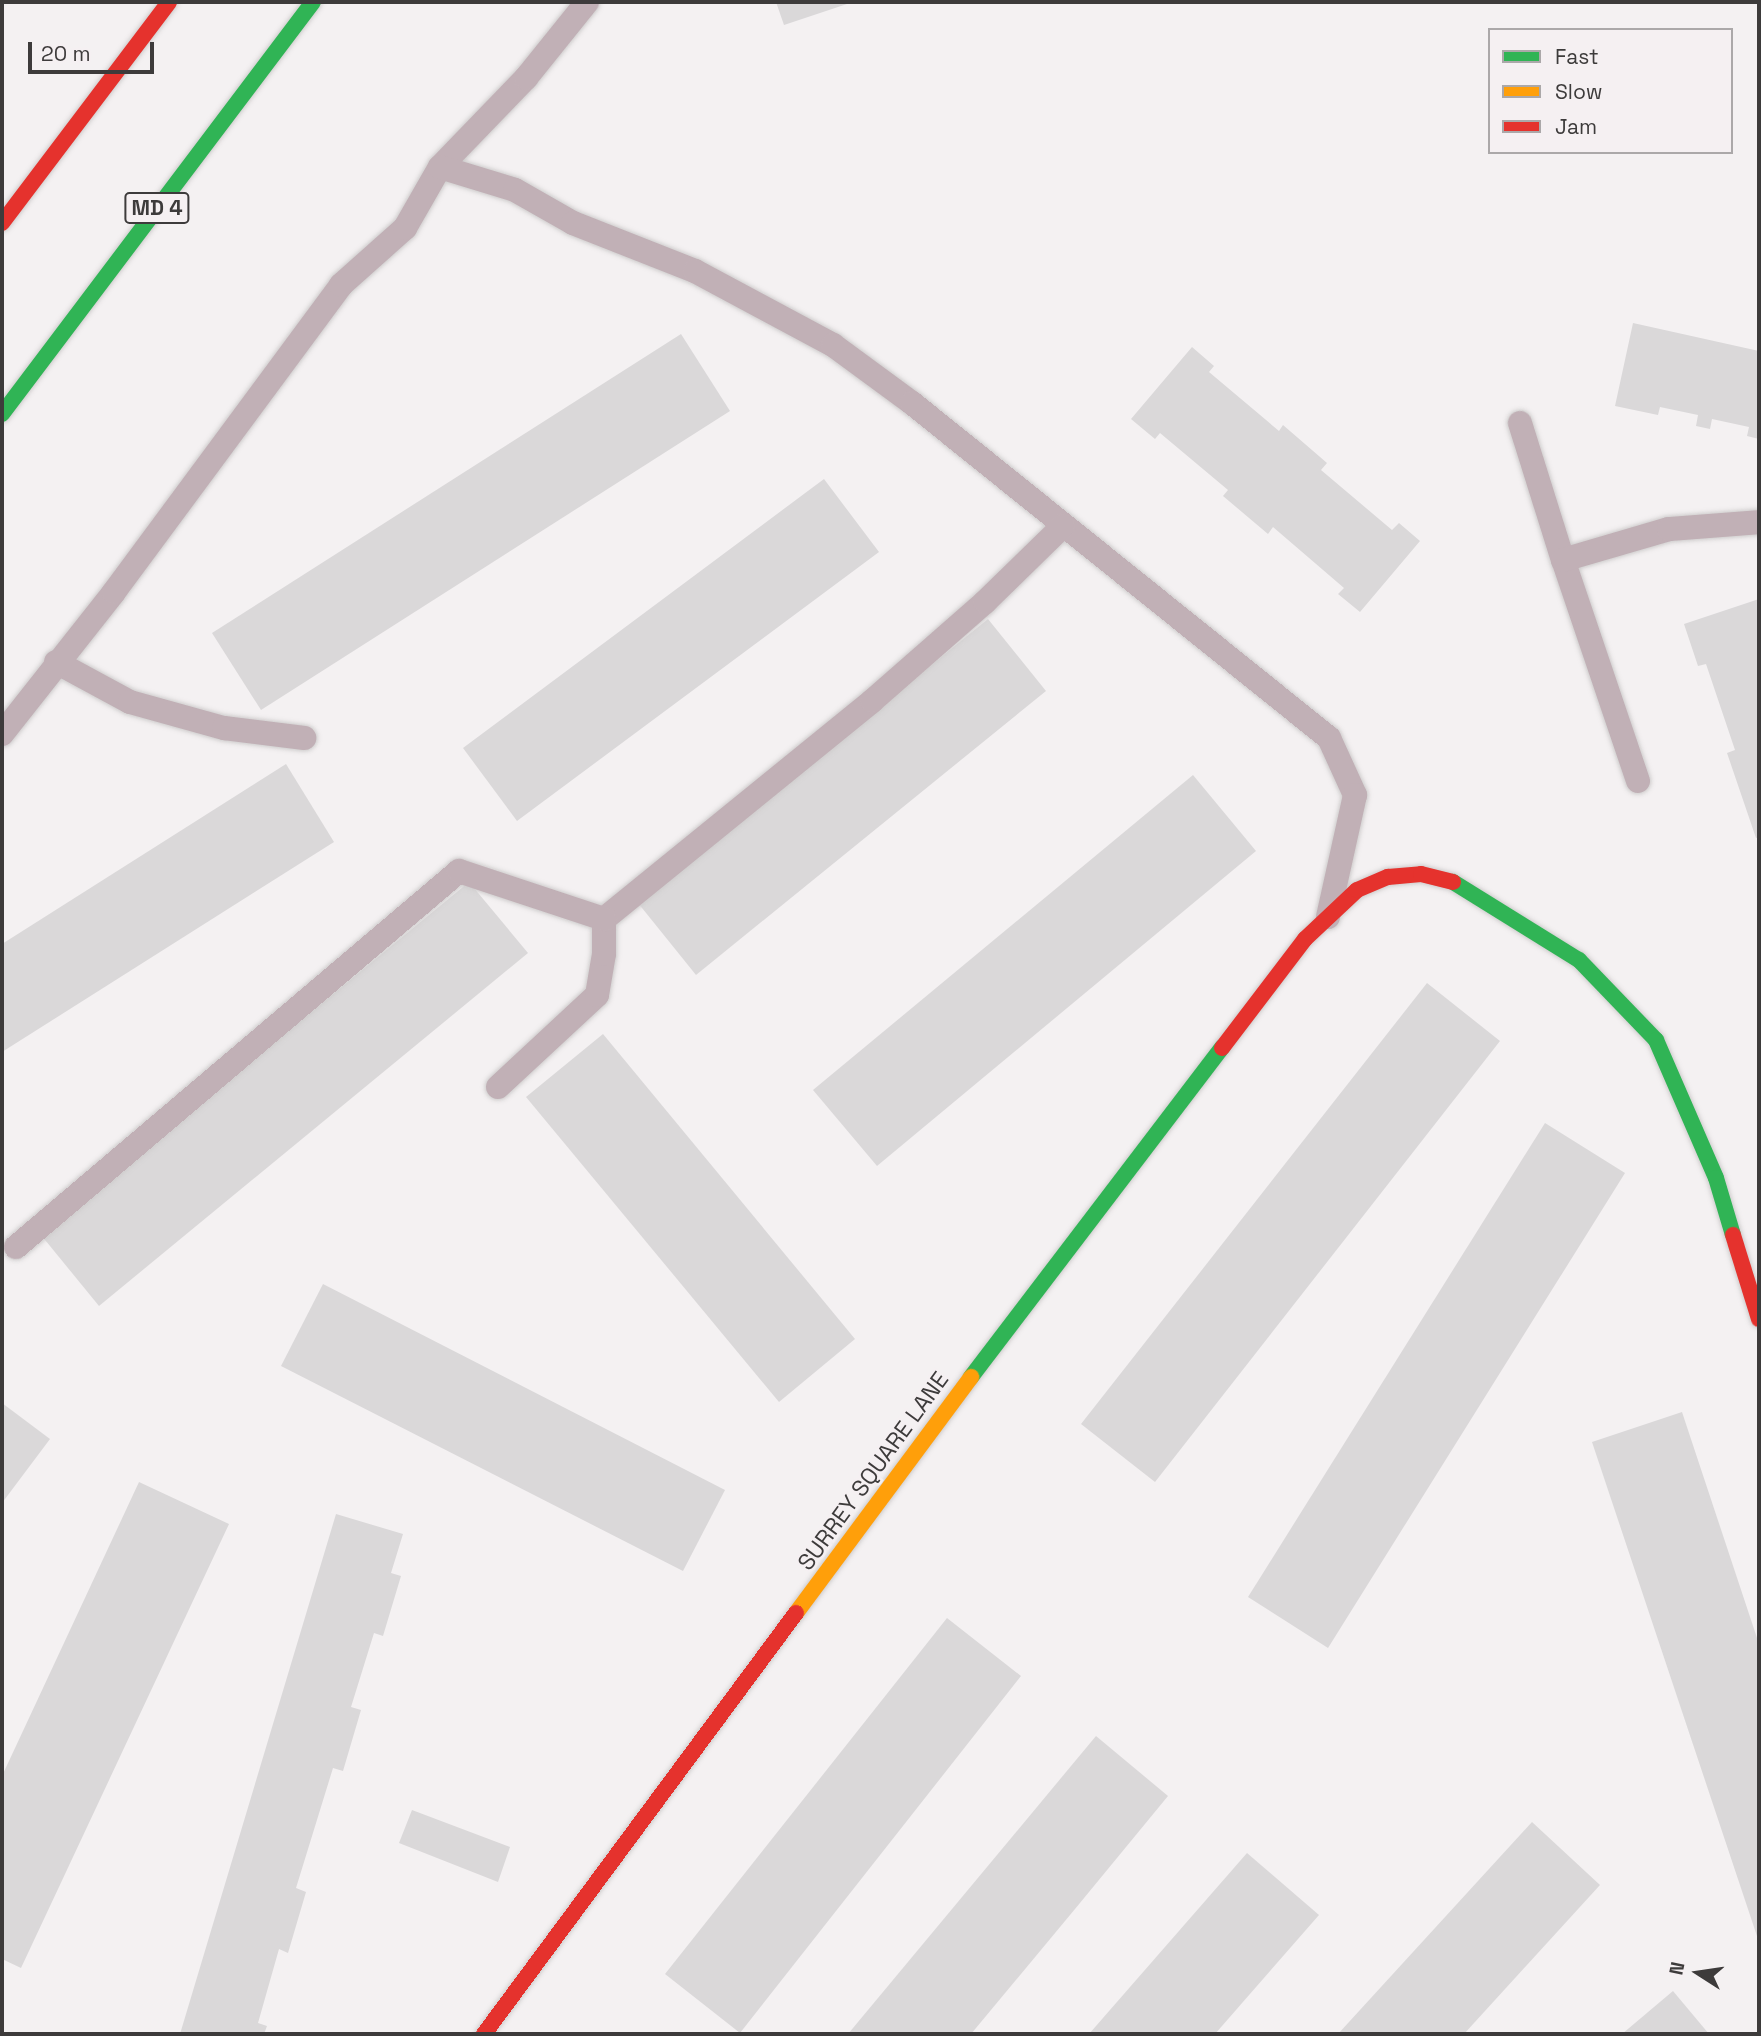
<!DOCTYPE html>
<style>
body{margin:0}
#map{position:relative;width:1761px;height:2036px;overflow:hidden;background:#f4f1f2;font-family:"Space Grotesk",sans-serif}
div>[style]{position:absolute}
.building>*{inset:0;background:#dad8d9}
.roads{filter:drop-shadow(0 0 2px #cfcdcd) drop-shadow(0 0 2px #cfcdcd)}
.lane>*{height:24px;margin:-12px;padding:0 12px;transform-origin:12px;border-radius:12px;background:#c1b0b6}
.fast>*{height:16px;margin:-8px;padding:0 8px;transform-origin:8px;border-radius:8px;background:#30b455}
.slow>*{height:16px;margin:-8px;padding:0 8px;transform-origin:8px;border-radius:8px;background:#ff9f0a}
.jam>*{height:16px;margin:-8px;padding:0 8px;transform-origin:8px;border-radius:8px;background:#e5322d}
span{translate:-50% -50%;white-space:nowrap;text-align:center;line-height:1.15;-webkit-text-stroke:5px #f5f0f2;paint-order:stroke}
.shield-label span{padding:2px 5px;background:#f5f0f2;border:2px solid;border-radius:5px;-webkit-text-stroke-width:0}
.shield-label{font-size:21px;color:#3d3b3b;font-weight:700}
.street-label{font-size:23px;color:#3d3b3b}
.frame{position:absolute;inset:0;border:4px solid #3d3b3b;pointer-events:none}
.legend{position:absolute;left:1488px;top:28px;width:245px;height:126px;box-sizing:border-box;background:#f5f0f2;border:2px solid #aba8a9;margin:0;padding:9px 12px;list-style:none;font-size:21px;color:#3d3b3b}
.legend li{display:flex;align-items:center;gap:14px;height:35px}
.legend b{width:35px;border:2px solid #aba8a9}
.north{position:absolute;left:1663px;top:1938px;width:70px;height:70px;-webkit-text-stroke:5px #f5f0f2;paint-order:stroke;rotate:282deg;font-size:19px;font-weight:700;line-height:28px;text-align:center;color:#3d3b3b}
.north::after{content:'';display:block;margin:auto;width:24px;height:32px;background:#3d3b3b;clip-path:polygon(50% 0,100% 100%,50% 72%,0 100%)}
.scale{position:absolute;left:28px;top:42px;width:126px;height:32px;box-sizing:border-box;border:4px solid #3d3b3b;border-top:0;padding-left:9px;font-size:21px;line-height:24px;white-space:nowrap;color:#3d3b3b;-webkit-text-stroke:5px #f5f0f2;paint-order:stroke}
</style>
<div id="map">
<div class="building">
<div style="clip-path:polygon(776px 2px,853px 2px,784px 25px)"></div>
<div style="clip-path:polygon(1633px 323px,1759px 351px,1759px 439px,1747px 436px,1749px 427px,1712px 419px,1710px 429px,1696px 426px,1698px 415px,1660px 407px,1658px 415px,1615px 406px)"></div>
<div style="clip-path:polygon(681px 334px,730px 411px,261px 710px,212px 633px)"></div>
<div style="clip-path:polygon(1192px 347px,1214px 366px,1209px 372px,1279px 431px,1283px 425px,1327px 463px,1321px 470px,1392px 530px,1399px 523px,1420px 541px,1360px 612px,1338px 594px,1344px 588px,1273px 527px,1268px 534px,1223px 496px,1228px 490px,1160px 433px,1155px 439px,1131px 419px)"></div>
<div style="clip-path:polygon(824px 479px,879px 552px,517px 821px,463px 748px)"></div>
<div style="clip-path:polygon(1759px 599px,1759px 837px,1756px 838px,1727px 753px,1735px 750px,1706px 664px,1698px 666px,1684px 624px)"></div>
<div style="clip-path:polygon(988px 619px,1046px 691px,696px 975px,638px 903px)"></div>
<div style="clip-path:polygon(286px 764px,334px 842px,2px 1052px,2px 944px)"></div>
<div style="clip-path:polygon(1193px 775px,1256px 851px,877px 1166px,813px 1090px)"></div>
<div style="clip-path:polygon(469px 882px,528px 953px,99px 1306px,41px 1235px)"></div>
<div style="clip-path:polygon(1427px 983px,1500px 1041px,1155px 1482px,1081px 1424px)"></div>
<div style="clip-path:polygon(603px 1034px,855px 1339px,779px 1402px,526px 1097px)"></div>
<div style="clip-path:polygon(1545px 1123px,1625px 1173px,1328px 1648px,1248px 1597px)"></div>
<div style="clip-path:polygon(323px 1284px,725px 1490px,683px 1571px,281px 1366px)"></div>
<div style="clip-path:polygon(2px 1403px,50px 1439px,2px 1503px)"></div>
<div style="clip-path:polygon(1682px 1412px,1759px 1644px,1759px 1942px,1592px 1442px)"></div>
<div style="clip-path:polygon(139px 1482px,229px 1524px,21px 1968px,2px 1959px,2px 1776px)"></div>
<div style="clip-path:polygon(336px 1514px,403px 1534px,391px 1573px,401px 1576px,383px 1636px,374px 1633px,351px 1707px,361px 1710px,343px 1771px,333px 1768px,296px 1888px,306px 1892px,288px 1953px,279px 1949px,258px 2023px,267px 2026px,264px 2034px,180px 2034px)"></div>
<div style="clip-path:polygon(947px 1618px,1021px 1676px,740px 2033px,665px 1974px)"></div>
<div style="clip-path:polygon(1096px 1736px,1168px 1796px,1075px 1909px,971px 2034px,848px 2034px)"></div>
<div style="clip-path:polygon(412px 1810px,510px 1847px,498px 1882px,399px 1843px)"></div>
<div style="clip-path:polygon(1532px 1822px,1600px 1885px,1464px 2034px,1338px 2034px)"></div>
<div style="clip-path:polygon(1247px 1853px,1319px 1915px,1222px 2026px,1215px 2034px,1089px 2034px)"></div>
<div style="clip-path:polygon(1673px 1991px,1709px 2034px,1622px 2034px)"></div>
</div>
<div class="roads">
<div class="lane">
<div style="left:440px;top:167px;width:124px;rotate:-46deg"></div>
<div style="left:526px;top:78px;width:97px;rotate:-51.2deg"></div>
<div style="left:1520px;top:423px;width:144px;rotate:72.6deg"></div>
<div style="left:56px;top:662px;width:84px;rotate:28.4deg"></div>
<div style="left:130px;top:702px;width:98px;rotate:15.5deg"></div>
<div style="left:224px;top:728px;width:81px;rotate:7.1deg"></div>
<div style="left:2px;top:734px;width:181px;rotate:-51.7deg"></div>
<div style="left:114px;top:592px;width:382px;rotate:-53.5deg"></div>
<div style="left:341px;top:285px;width:86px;rotate:-41.7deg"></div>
<div style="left:405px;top:228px;width:70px;rotate:-60.2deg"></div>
<div style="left:440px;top:167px;width:78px;rotate:17deg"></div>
<div style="left:515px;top:190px;width:67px;rotate:29.6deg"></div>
<div style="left:573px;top:223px;width:131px;rotate:21.5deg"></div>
<div style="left:695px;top:271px;width:157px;rotate:28.2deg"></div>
<div style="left:833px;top:345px;width:98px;rotate:36.3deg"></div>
<div style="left:912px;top:403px;width:535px;rotate:38.78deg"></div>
<div style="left:1329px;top:738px;width:63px;rotate:65.5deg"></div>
<div style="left:1355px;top:795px;width:125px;rotate:102.5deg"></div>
<div style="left:1638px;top:781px;width:233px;rotate:-108.7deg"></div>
<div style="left:1563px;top:560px;width:110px;rotate:-16.3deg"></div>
<div style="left:1669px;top:529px;width:90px;rotate:-4.4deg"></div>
<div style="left:498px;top:1087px;width:135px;rotate:-42.9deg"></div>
<div style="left:597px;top:995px;width:42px;rotate:-80.3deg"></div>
<div style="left:604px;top:954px;width:35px;rotate:-90deg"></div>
<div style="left:604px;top:919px;width:345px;rotate:-39.1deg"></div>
<div style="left:872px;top:701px;width:150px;rotate:-41.2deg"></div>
<div style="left:985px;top:602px;width:109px;rotate:-44.3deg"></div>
<div style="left:16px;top:1247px;width:581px;rotate:-40.32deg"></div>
<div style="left:459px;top:871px;width:153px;rotate:18.3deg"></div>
</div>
<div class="fast">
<div style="left:2px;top:414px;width:516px;rotate:-52.95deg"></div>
<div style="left:1453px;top:882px;width:148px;rotate:31.8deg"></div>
<div style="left:1579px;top:960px;width:111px;rotate:46.1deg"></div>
<div style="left:1656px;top:1040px;width:150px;rotate:66.5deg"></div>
<div style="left:1716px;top:1178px;width:59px;rotate:73.4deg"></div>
<div style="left:971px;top:1377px;width:414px;rotate:-52.7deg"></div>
</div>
<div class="slow">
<div style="left:796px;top:1613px;width:294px;rotate:-53.4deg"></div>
</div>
<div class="jam">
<div style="left:2px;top:223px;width:277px;rotate:-52.9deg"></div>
<div style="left:1222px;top:1048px;width:137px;rotate:-52.7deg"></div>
<div style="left:1305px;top:939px;width:71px;rotate:-43.3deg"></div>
<div style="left:1357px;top:890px;width:34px;rotate:-23deg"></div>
<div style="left:1388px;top:877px;width:33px;rotate:-5deg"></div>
<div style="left:1421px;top:874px;width:33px;rotate:14deg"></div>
<div style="left:1733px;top:1235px;width:88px;rotate:72.8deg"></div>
<div style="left:484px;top:2034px;width:524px;rotate:-53.46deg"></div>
</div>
</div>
<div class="shield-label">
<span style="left:157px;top:208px">MD 4</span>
</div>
<div class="street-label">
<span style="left:873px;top:1471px;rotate:-54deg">SURREY SQUARE LANE</span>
</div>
<div class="frame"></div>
<ul class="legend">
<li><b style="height:9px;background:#30b455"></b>Fast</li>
<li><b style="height:9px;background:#ff9f0a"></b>Slow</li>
<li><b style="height:9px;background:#e5322d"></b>Jam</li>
</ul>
<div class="north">N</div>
<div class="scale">20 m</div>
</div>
